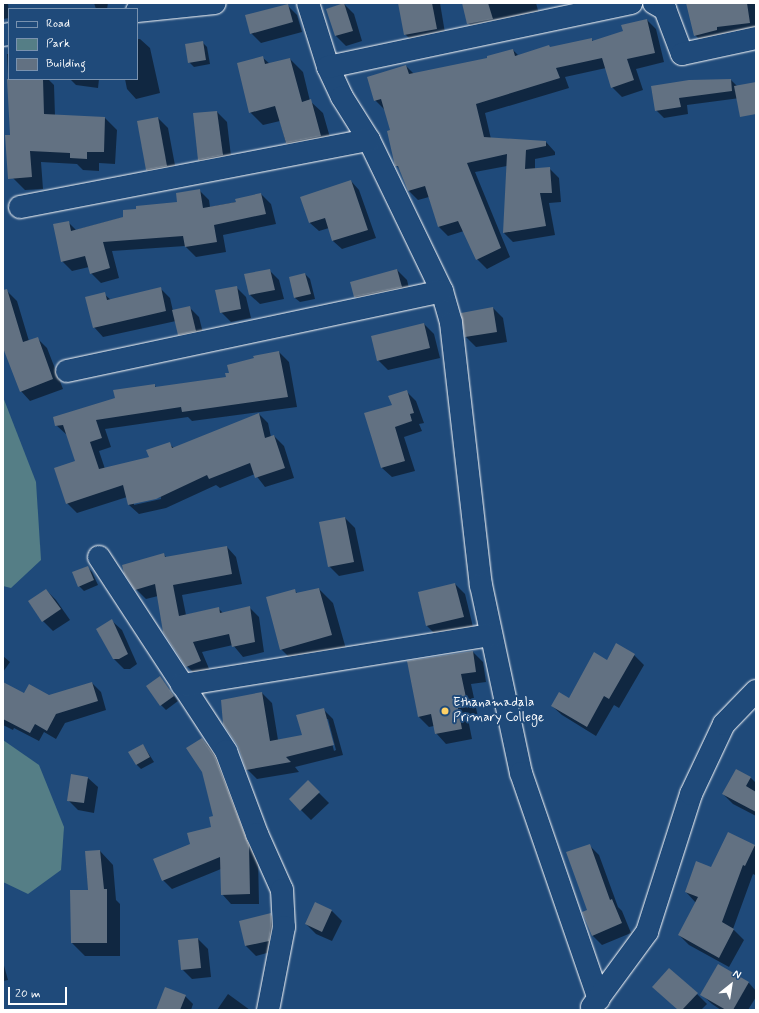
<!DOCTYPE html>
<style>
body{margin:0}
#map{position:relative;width:759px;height:1013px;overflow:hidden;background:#1f4a7a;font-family:Mynerve,sans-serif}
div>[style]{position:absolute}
.green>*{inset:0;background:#557e86}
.shadow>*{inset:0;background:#0007}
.building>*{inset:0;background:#627182}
.roads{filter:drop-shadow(0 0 1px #fff) drop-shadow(0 0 1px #fff)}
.minor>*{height:22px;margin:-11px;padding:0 11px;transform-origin:11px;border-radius:11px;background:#1f4a7a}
.dots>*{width:11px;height:11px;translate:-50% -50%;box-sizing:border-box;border:2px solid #1f4a7a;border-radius:50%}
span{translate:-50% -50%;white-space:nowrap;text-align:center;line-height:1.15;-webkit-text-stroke:4px #1f4a7a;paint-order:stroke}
.poi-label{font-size:13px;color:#fff}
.left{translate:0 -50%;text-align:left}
.frame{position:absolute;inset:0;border:4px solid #fff;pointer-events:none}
.legend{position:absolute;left:8px;top:8px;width:130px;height:72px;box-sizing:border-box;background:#1f4a7a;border:1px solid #7992af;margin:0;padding:5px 7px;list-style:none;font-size:12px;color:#fff}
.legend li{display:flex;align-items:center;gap:8px;height:20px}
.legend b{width:20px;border:1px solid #7992af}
.north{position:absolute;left:711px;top:965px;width:40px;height:40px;-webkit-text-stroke:3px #1f4a7a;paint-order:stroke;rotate:30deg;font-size:11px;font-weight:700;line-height:16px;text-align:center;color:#fff}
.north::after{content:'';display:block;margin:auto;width:14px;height:18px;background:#fff;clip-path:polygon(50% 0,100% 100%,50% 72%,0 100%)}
.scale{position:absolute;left:8px;top:987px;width:59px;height:18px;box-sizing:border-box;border:2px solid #fff;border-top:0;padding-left:5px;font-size:12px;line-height:14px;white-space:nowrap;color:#fff;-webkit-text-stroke:3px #1f4a7a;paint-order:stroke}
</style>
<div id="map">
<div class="green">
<div style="clip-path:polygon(3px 397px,36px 482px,41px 560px,11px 588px,3px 586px)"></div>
<div style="clip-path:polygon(3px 740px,39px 765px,64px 827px,61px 870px,28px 894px,3px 882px)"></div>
</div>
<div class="shadow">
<div style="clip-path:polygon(3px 3px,8px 3px,9px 18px,3px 19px)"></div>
<div style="clip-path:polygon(94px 3px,108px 3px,107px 9px,96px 9px)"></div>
<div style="clip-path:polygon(399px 3px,440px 3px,446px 39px,415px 44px,405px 34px)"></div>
<div style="clip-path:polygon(463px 3px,536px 3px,539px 14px,478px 33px,468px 23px)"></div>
<div style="clip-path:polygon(687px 3px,756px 3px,756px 33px,705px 45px,695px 35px)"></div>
<div style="clip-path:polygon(344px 4px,354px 14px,362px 41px,346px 46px,336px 36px,327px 9px)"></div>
<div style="clip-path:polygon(287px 5px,297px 15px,302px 32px,261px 43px,251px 33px)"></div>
<div style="clip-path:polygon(647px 20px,656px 29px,664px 62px,636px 69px,643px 90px,622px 97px,612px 87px,606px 68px,565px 77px,569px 88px,485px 113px,491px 139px,546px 142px,555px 152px,555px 155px,535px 159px,535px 169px,549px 168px,559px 178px,561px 202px,549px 203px,555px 235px,513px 242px,504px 233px,507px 166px,475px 172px,510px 257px,487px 269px,477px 259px,464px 231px,448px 236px,439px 227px,429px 197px,418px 200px,409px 191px,400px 169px,396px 165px,391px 131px,385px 110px,375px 100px,406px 66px,414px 74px,489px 59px,513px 50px,519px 56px,591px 39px,594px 42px,624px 32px)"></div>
<div style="clip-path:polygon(137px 39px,140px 39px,150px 48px,160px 93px,136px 99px,127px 89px,125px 79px,137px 79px)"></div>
<div style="clip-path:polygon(202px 42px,207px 47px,210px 64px,194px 67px,189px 62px)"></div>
<div style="clip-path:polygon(7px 54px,9px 54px,9px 79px,48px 79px,54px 85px,55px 116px,105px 118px,117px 130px,115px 164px,99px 163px,99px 171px,83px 170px,77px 164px,41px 162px,43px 189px,25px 190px,13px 178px)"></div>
<div style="clip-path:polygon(263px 58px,270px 64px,290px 59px,303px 72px,310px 101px,323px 113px,333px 148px,299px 156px,286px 143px,280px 121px,263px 125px,250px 112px)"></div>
<div style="clip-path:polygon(70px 79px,99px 79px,98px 88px,76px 85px)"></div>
<div style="clip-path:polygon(731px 80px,739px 88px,740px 98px,687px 105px,688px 114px,664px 118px,656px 110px,652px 87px)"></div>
<div style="clip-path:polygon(217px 112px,227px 122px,232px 165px,209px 169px,199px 160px)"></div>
<div style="clip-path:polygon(158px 118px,168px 128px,177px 176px,157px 179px,147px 170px)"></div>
<div style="clip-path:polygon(351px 181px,359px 190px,376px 238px,342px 249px,333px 241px,329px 228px,319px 231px,310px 223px,301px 198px)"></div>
<div style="clip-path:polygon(199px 190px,209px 200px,210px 207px,237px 202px,261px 194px,271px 204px,276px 224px,223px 235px,226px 252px,196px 257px,185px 246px,112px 251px,119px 278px,101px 283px,91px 273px,89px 267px,72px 271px,62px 261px,68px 222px,76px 230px,178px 203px)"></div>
<div style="clip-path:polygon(269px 270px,279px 280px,284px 299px,260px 304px,250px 295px)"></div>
<div style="clip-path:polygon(397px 270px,407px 280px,411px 297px,365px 306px,355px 297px)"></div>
<div style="clip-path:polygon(305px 274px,310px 279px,315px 299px,300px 302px,295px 298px)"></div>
<div style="clip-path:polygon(236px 287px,246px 297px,251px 318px,231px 322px,221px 312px)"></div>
<div style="clip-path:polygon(160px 288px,170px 298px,173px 311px,189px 307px,199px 317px,205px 341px,189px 344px,179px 334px,176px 321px,103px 337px,94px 327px,104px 294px,111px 300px)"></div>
<div style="clip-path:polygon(7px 291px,17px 301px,29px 341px,37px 338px,47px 348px,63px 389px,30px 401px,21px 391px,3px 347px,3px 292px)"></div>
<div style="clip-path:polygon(493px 308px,503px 318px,507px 342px,476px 347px,466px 337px)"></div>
<div style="clip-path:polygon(424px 324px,434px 334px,440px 358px,388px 370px,378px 360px)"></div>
<div style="clip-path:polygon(evenodd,279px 352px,289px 362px,297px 407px,192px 421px,188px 417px,105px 429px,111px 447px,99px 451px,105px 469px,150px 458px,169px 444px,174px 448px,259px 414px,268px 423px,271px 437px,274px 436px,284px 446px,294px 478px,265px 487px,255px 474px,220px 488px,216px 485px,166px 508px,139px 514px,129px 505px,127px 497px,77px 513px,67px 503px,76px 461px,67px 435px,56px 425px,154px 385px,157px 388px,227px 378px,230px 373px,279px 352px,161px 497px,161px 499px,134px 505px,134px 503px,161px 497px)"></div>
<div style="clip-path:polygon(406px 391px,416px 401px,424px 423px,419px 424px,422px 431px,404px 437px,415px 471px,392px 477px,382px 468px,393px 406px)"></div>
<div style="clip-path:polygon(345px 518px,355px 528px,364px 571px,339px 576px,329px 566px)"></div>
<div style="clip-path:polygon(227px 547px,236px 557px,242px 584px,182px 595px,186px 615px,218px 608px,223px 613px,249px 607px,259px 617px,264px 652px,243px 657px,233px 645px,202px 652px,210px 671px,197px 676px,187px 666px,158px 596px,146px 599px,136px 589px,163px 554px,167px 558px)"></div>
<div style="clip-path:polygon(87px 567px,92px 572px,98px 585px,84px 591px,79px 586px)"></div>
<div style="clip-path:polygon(455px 584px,465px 594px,473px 627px,437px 636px,427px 626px)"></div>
<div style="clip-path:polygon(319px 589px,333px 603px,346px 649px,295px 663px,281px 649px,295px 591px,298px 594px)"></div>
<div style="clip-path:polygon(46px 590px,56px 600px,70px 620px,53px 631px,43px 621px,29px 602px)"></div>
<div style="clip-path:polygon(112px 621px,122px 630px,137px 664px,130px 669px,124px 669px,114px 659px)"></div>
<div style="clip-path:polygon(617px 645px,634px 655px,644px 665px,619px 708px,614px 705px,596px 736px,562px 715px,552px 706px,569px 699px,607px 661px)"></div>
<div style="clip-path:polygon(473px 652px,483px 662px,486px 682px,471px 684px,478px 717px,468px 719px,472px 739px,446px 744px,436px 733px,434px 726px,429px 727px,418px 716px)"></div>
<div style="clip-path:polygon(3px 656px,10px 662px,3px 672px)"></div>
<div style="clip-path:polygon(160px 677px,178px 701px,166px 710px,161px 705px)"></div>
<div style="clip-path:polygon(3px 683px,24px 695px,49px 696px,92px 683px,101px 692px,106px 710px,65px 723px,56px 739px,44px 732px,39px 741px,14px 728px,13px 730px,3px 725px)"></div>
<div style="clip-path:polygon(evenodd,262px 693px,272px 703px,278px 740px,303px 736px,323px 709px,333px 719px,343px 755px,295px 767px,299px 772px,257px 779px,247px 769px,222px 701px,262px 693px,326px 719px,328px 719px,336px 750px,334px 751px,326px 719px)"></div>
<div style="clip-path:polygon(202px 739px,212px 749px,224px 767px,258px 856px,259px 904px,231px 904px,222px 894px,221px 869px,172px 889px,163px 880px,191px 844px,213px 828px,215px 817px)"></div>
<div style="clip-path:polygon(143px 745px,154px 762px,141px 769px,136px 764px)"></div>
<div style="clip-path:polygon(750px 777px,756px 783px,756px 816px,733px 804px,723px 794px)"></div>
<div style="clip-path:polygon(88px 778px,98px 787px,94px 813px,78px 810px,68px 800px)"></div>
<div style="clip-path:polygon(308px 782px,329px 803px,311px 820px,290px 799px)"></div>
<div style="clip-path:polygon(589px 845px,599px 855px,618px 907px,622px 911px,631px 933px,602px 945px,592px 935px,589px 910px)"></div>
<div style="clip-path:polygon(754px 845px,756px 847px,756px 873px,755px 875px,753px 874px,733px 929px,744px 940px,729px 967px,689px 945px,679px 935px,696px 903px,686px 892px,712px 868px)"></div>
<div style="clip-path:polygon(100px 851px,113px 865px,116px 900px,120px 904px,120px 956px,85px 956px,72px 943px)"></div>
<div style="clip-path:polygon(316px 903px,332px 911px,342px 921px,332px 941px,316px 934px,306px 924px)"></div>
<div style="clip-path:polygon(270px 914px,280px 924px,278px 950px,256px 956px,246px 946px,240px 922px)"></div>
<div style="clip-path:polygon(198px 939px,208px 949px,211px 977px,192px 979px,182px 969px)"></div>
<div style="clip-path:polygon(3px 962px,8px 980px,3px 981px)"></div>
<div style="clip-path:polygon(719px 966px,749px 983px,756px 991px,756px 997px,748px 1010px,721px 1010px,712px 1004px,702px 995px)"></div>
<div style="clip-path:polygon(228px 994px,250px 1010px,217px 1010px)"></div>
<div style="clip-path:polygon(697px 994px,707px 1004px,701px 1010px,678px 1010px)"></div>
<div style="clip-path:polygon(185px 996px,193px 1004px,191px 1010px,157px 1010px)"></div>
</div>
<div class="building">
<div style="clip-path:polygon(344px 3px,353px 31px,335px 36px,326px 9px)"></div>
<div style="clip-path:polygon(398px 3px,432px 3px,437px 29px,404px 35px)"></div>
<div style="clip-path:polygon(462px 3px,488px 3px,493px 19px,467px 24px)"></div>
<div style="clip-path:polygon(686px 3px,747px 3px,750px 23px,717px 27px,717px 30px,694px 36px)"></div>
<div style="clip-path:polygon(288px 4px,293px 22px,250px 34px,245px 15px)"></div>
<div style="clip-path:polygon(647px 19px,655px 53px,627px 59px,634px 80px,611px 88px,602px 58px,556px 68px,560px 78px,476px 104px,484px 137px,546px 141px,546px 146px,526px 150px,525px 169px,550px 167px,552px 193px,540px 193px,546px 226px,503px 233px,507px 154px,467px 163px,501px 248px,476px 260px,458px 221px,438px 227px,425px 186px,408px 191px,398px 166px,395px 166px,387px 131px,390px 130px,381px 99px,374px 101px,367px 77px,406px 65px,409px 74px,487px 58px,487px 56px,513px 49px,515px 56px,549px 45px,550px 47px,592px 38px,592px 41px,623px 31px,621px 25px)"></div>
<div style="clip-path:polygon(203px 41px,206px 60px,188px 63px,185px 44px)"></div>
<div style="clip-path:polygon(263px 56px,265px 64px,290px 58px,302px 102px,311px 99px,321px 136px,286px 143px,275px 106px,249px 113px,237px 63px)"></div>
<div style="clip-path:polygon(7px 79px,43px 79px,44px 114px,105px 117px,104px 152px,87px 152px,87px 159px,70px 158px,70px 153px,30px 151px,32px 177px,8px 179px,5px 135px,10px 135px)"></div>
<div style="clip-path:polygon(731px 79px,732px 91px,679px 98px,681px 107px,655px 111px,651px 86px,689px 80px)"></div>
<div style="clip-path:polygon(756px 82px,756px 114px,740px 117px,734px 86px)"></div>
<div style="clip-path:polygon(217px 111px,223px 155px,198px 160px,193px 113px)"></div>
<div style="clip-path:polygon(158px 117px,167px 166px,146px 170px,137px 121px)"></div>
<div style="clip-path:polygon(351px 180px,368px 230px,332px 241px,325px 218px,309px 223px,300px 197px)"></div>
<div style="clip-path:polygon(200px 189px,203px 208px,236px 202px,235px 199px,261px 193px,266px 214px,214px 225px,217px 242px,185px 247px,183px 236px,103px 242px,110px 268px,90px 274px,85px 256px,61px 262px,53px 224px,69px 221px,71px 231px,123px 217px,123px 210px,136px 209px,136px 206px,177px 202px,176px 193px)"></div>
<div style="clip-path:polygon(270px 269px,275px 290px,249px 295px,244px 274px)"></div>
<div style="clip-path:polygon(397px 269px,402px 287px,354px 297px,350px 282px)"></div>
<div style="clip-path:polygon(305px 273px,311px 294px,294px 298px,289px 277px)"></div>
<div style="clip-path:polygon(237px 286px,241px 309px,220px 313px,215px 290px)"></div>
<div style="clip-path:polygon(161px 287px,166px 311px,93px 328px,85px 297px,105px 292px,107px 300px)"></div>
<div style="clip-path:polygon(7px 289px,23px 342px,38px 337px,53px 379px,20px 392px,3px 348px,3px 290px)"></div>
<div style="clip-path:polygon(190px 306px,196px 331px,178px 335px,172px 310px)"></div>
<div style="clip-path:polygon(493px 307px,497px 332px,465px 337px,461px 313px)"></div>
<div style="clip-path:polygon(424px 323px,430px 348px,377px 361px,371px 336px)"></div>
<div style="clip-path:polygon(279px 351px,288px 397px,182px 412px,181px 407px,96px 420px,102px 438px,90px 442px,99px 469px,149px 457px,146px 450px,170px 442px,172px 448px,259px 413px,265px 438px,274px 435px,285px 468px,255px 478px,250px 463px,209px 479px,207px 475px,156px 499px,128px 505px,123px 485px,66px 504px,54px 468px,75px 461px,63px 425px,55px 426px,53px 417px,115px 398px,113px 390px,155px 384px,155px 387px,226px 377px,225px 373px,229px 373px,227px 365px,254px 358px,253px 356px)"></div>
<div style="clip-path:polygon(407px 390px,414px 413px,410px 414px,412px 421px,395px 427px,405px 461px,381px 468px,364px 413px,392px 405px,388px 396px)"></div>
<div style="clip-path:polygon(345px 517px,354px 562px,328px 567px,319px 522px)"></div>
<div style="clip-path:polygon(227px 546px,232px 574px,173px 585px,179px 616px,219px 607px,220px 613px,250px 606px,255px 642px,232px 647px,229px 634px,193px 642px,201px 661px,186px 667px,163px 632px,155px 584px,135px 590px,124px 573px,122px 565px,164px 553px,165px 557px)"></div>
<div style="clip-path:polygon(88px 566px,94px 580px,78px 587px,72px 572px)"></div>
<div style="clip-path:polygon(455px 583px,464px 617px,426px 626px,418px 592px)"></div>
<div style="clip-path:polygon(319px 588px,332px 635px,280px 650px,266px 597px,295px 589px,296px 593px)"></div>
<div style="clip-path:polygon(46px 589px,61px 609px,42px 622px,28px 601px)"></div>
<div style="clip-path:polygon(112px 619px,128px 654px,119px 659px,113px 659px,96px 629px)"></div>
<div style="clip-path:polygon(616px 643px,635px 654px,609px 699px,604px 696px,587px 727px,551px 706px,559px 692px,569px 698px,594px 652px,607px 660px)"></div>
<div style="clip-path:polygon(473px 651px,476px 672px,461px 674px,468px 707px,458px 708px,462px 729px,435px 734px,431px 714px,418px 717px,407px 661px)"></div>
<div style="clip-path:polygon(160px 676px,174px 696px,160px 706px,146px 686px)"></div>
<div style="clip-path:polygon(3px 682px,24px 693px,29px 684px,49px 695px,92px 682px,98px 701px,56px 714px,47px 731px,35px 724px,30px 733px,3px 719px)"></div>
<div style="clip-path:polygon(262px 692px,270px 741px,302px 735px,296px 715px,324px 708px,334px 745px,286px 757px,291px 762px,246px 770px,238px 746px,223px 724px,221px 700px)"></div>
<div style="clip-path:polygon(202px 738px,215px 757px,249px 846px,250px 894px,221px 895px,220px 857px,162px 881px,153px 859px,190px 844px,187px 833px,211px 827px,209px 817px,213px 816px,202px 772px,186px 748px)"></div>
<div style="clip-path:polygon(143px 744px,150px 757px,136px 765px,128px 752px)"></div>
<div style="clip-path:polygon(736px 769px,751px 777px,746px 786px,756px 792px,756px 812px,722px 794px)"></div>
<div style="clip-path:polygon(71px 774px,88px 777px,84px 803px,67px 801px)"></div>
<div style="clip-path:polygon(308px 780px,320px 792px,300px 811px,289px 799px)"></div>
<div style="clip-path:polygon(728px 832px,755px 845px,745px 866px,743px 865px,722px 922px,734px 929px,719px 958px,678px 935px,698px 897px,685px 892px,696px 861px,711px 867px)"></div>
<div style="clip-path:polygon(590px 844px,610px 900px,612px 899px,622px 923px,592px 936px,582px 912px,587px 910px,566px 852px)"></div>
<div style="clip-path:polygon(100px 850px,104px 889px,107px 889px,107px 943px,71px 943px,70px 890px,88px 890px,85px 851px)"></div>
<div style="clip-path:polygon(315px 902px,332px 910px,322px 932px,305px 924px)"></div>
<div style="clip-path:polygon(271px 913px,271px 926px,269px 941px,245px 946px,239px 921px)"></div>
<div style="clip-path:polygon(198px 938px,201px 968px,181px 970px,178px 940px)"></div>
<div style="clip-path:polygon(718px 964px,749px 982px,733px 1010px,726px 1010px,700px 995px)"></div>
<div style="clip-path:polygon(669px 968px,698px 993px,682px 1010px,678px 1010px,652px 987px)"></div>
<div style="clip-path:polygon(165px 987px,186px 995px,180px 1010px,156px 1010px)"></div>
</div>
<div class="roads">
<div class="minor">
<div style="left:308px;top:3px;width:67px;rotate:72.6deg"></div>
<div style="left:328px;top:67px;width:33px;rotate:65deg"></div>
<div style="left:342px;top:97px;width:51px;rotate:57.9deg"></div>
<div style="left:369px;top:140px;width:168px;rotate:64.2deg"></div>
<div style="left:442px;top:291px;width:33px;rotate:74deg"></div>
<div style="left:451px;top:323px;width:264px;rotate:83.5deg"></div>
<div style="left:481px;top:585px;width:192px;rotate:78deg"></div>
<div style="left:521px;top:773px;width:239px;rotate:71deg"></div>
<div style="left:654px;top:3px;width:13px;rotate:29deg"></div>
<div style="left:665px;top:9px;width:48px;rotate:69.3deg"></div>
<div style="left:682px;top:54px;width:76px;rotate:-12.2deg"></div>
<div style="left:137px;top:11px;width:78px;rotate:-5.9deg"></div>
<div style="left:3px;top:35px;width:6px;rotate:-9deg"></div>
<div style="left:328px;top:67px;width:310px;rotate:-11.9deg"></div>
<div style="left:20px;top:207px;width:355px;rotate:-10.9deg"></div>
<div style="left:67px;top:371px;width:383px;rotate:-12deg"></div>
<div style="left:99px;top:557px;width:232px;rotate:56.8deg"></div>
<div style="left:226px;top:751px;width:89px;rotate:69.5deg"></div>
<div style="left:257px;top:834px;width:61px;rotate:65.9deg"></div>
<div style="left:282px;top:890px;width:37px;rotate:87deg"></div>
<div style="left:284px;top:927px;width:85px;rotate:100.9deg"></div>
<div style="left:182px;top:685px;width:313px;rotate:-9.2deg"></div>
<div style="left:592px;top:1007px;width:93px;rotate:-53.7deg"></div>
<div style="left:647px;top:932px;width:145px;rotate:-72.3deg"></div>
<div style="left:691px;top:794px;width:77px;rotate:-64.8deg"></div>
<div style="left:724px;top:724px;width:46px;rotate:-45.9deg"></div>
</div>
</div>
<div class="dots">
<div style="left:445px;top:711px;background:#ffd166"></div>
</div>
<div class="poi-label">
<span class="left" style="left:453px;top:711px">Ethanamadala<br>Primary College</span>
</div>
<div class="frame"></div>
<ul class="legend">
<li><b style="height:5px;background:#1f4a7a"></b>Road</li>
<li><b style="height:11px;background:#557e86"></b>Park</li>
<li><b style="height:11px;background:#627182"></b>Building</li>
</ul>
<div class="north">N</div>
<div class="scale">20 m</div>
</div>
